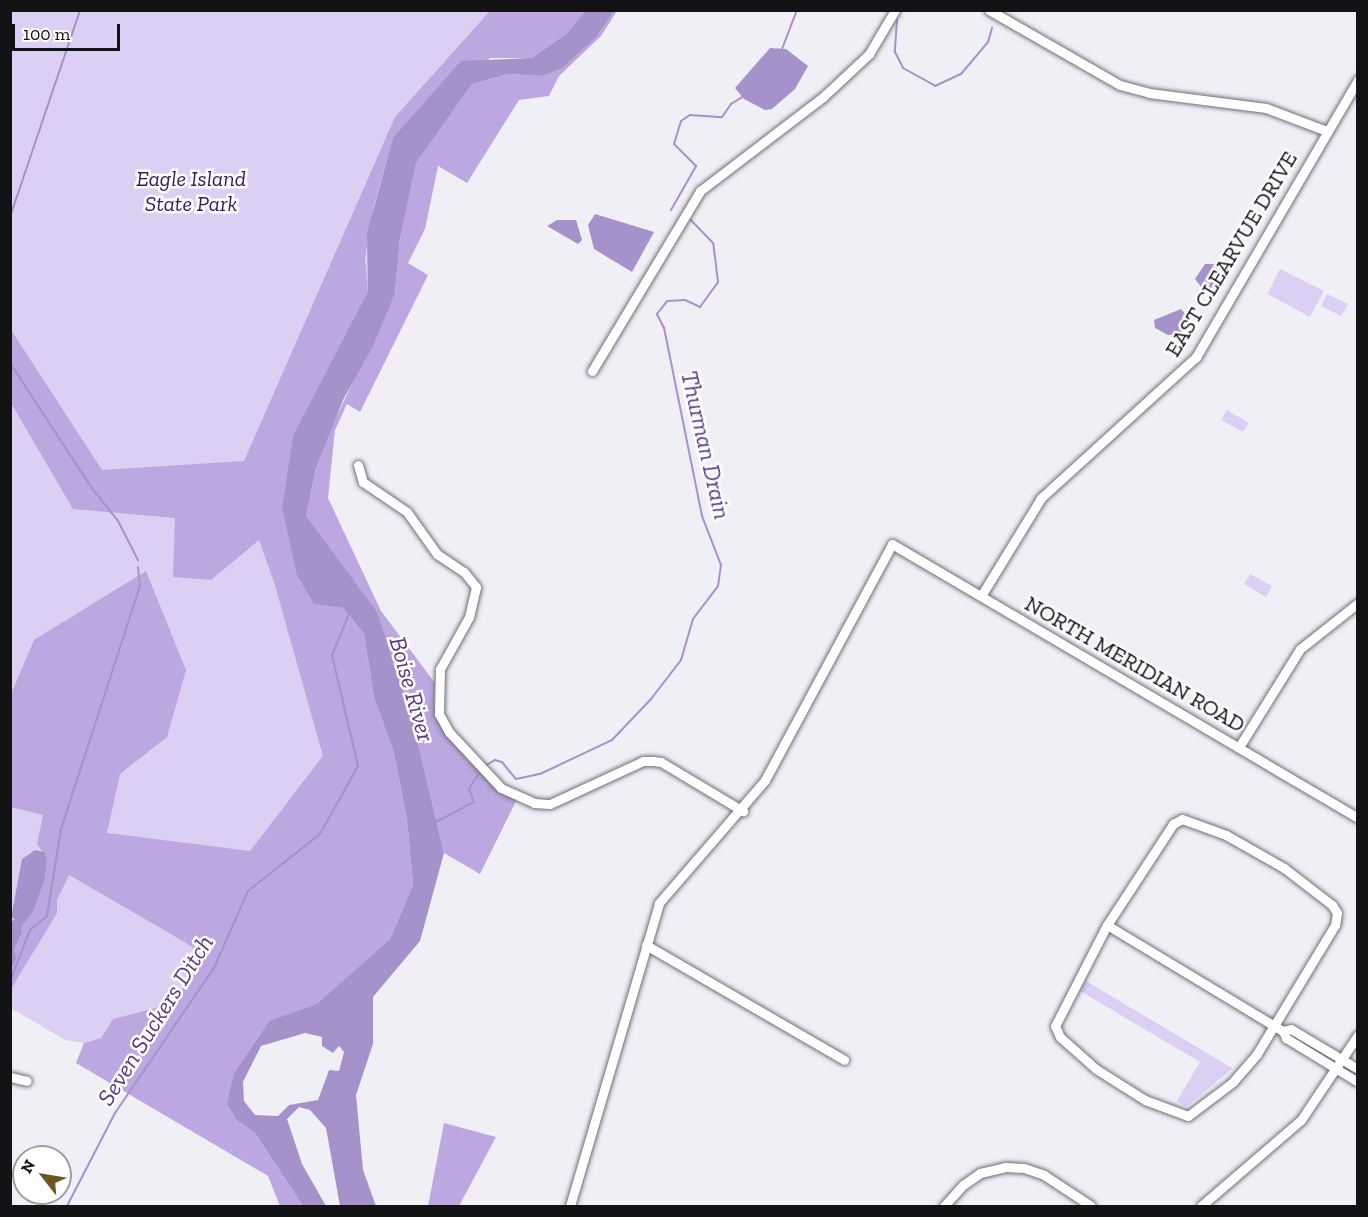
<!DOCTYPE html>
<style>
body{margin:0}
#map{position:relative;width:1368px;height:1217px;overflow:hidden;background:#f1eff6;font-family:"Zilla Slab",serif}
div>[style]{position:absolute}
.green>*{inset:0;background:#dbcff3}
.forest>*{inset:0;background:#bca7e1}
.water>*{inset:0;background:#a692ca}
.stream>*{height:2px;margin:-1px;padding:0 1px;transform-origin:1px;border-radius:1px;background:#a692ca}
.roads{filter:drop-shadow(0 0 2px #716f76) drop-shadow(0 0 2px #716f76)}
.minor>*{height:9px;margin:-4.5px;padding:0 4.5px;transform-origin:4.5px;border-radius:4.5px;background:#fff}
span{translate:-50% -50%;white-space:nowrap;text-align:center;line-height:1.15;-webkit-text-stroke:5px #fdfdfe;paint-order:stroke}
.park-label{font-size:22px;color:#38195c;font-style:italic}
.street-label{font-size:22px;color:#131215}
.water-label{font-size:24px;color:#56397e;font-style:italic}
.frame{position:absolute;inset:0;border:12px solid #131215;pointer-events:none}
.north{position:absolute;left:12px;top:1145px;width:60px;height:60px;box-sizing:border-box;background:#fdfdfe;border:2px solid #9f9fa1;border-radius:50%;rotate:301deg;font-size:16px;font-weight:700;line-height:24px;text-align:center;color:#131215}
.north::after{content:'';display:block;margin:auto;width:21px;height:27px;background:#685725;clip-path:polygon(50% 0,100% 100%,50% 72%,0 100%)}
.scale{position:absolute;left:12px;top:24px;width:108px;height:27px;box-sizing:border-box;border:3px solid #131215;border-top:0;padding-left:8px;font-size:18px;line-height:21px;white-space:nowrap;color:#131215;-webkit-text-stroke:4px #fdfdfe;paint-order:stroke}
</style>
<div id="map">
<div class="green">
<div style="clip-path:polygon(11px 11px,585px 11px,490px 58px,293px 435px,413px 885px,69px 875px,194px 947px,192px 978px,167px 1006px,113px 1019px,101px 1038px,84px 1043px,65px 1040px,11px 1008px)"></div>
<div style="clip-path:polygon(1280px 269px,1324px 291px,1310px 317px,1267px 294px)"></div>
<div style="clip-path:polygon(1327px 294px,1348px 304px,1341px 316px,1321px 306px)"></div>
<div style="clip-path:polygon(1227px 410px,1249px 423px,1243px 432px,1221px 420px)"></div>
<div style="clip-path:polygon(1250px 574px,1272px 586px,1266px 597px,1244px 584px)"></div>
<div style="clip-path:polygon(1086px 981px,1232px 1068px,1233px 1068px,1186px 1107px,1177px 1101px,1200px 1062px,1080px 991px)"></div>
</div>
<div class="forest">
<div style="clip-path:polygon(490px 11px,585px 11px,567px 33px,532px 58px,490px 58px,393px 138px,374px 205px,365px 258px,368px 291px,293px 435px,282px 507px,314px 604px,343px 608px,364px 634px,374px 697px,394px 753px,407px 820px,413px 885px,390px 939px,317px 1005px,269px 1021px,234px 1073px,238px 1121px,255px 1133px,303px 1206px,280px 1206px,268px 1176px,76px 1063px,84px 1043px,101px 1038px,113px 1019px,167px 1005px,192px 978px,193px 947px,69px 875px,57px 900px,57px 913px,11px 989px,11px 969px,17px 958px,14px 950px,22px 934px,21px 927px,47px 858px,37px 844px,43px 815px,11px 807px,11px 694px,34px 640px,146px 571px,186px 670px,167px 737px,120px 774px,107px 833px,250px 851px,323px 756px,274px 582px,259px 540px,211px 580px,173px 577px,175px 518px,73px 509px,11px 403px,11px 330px,102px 470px,244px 461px,395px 117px)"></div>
<div style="clip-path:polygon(614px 11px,617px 11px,601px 36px,559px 76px,549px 96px,519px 100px,467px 183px,438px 166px,425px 229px,408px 263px,428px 275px,360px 412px,347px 404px,335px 430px,328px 498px,381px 611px,435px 683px,434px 705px,440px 723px,479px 767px,518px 797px,480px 874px,444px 853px,413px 722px,329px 552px,306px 516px,316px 468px,332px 426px,395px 293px,400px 239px,416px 163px,472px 84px,508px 74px,542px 76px,598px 35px)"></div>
<div style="clip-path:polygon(444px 1123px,496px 1137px,459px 1206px,428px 1206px)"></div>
</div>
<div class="water">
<div style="clip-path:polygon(evenodd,585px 11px,614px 11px,598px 35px,562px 68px,542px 76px,508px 74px,472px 84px,416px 163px,400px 239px,395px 293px,373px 346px,343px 400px,316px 468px,306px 516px,377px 612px,413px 722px,444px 853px,420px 941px,373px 997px,373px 1044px,356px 1095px,363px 1170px,376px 1206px,340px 1206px,326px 1128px,310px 1110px,299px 1107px,287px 1119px,302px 1164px,326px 1206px,303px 1206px,255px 1133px,238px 1121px,227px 1104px,234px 1073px,269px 1021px,317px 1004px,390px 939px,413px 885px,407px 820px,394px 753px,374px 697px,364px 634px,343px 608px,314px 604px,297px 575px,282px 507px,293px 435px,368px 291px,367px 233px,393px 138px,461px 61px,532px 58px,567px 33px,585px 11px,305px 1033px,322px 1037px,322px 1046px,333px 1053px,339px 1046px,344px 1052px,339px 1071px,329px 1070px,318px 1100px,289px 1105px,278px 1116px,255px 1115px,244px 1101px,243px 1082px,261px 1046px,305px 1033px)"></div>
<div style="clip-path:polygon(770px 48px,786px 49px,808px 66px,795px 89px,772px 109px,765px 110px,744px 99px,735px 88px)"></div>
<div style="clip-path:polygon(595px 214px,654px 232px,632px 272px,594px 249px,588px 225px)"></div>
<div style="clip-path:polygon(557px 220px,576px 220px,582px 240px,578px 244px,547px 226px)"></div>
<div style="clip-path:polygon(1205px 264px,1220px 264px,1227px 270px,1221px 282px,1205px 292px,1195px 279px)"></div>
<div style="clip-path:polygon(1181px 309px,1190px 320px,1180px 334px,1168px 335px,1155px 328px,1154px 320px)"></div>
<div style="clip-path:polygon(35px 850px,44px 852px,47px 858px,44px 882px,32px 913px,21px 927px,22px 933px,14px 950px,17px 958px,11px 969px,11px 922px,15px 919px,11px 918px,22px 859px)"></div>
</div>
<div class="stream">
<div style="left:897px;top:20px;width:32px;rotate:94deg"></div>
<div style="left:895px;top:52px;width:18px;rotate:63deg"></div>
<div style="left:903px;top:68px;width:37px;rotate:29deg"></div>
<div style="left:935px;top:86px;width:29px;rotate:-25deg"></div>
<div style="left:961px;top:74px;width:42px;rotate:-49.8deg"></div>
<div style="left:988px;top:42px;width:15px;rotate:-74deg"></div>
<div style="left:782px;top:49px;width:42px;rotate:-69deg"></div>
<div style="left:671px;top:210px;width:51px;rotate:-60.4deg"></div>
<div style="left:696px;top:166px;width:31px;rotate:-135deg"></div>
<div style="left:674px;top:144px;width:24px;rotate:-73deg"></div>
<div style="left:681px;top:121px;width:11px;rotate:-34deg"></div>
<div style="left:690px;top:115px;width:32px;rotate:4deg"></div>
<div style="left:722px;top:117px;width:16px;rotate:-55deg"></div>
<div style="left:731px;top:104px;width:15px;rotate:-32deg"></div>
<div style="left:10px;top:217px;width:219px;rotate:-71.3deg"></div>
<div style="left:10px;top:363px;width:148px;rotate:56.8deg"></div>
<div style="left:91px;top:487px;width:43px;rotate:51.5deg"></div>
<div style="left:118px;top:521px;width:44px;rotate:62.9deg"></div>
<div style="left:485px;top:766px;width:12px;rotate:-31deg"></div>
<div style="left:495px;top:760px;width:7px;rotate:16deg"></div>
<div style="left:502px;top:762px;width:22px;rotate:51deg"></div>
<div style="left:516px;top:779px;width:25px;rotate:-12deg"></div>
<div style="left:540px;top:774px;width:80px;rotate:-25.3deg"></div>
<div style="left:612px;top:740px;width:57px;rotate:-46.4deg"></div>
<div style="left:651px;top:699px;width:49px;rotate:-52.4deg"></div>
<div style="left:681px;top:660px;width:43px;rotate:-73.7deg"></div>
<div style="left:693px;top:619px;width:41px;rotate:-52.9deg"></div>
<div style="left:718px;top:586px;width:21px;rotate:-82deg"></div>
<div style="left:721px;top:565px;width:53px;rotate:-111.2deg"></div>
<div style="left:702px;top:516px;width:192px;rotate:-101.4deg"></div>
<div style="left:664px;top:328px;width:16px;rotate:-117deg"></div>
<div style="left:657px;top:314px;width:16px;rotate:-52deg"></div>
<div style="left:667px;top:301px;width:18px;rotate:-3deg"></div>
<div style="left:685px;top:300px;width:17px;rotate:25deg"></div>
<div style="left:700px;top:307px;width:31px;rotate:-54deg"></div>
<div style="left:718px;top:282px;width:39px;rotate:-97deg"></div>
<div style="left:713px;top:243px;width:32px;rotate:-134deg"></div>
<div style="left:436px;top:822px;width:43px;rotate:-27.8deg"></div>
<div style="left:474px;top:802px;width:14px;rotate:-111deg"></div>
<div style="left:469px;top:789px;width:22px;rotate:-58deg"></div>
<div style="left:10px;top:981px;width:55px;rotate:-68.6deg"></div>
<div style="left:30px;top:930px;width:22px;rotate:-39deg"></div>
<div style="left:47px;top:916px;width:88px;rotate:-80.9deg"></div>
<div style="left:61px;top:829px;width:256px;rotate:-72deg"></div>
<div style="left:140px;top:586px;width:19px;rotate:-96deg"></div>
<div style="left:67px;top:1206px;width:105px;rotate:-62.7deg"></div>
<div style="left:115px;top:1113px;width:176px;rotate:-55.7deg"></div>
<div style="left:214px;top:968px;width:84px;rotate:-66.2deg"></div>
<div style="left:248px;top:891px;width:92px;rotate:-38.4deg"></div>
<div style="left:320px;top:834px;width:78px;rotate:-60.8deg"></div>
<div style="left:358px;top:766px;width:114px;rotate:-103.2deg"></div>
<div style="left:332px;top:655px;width:44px;rotate:-67.5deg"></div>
</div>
<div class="roads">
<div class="minor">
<div style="left:989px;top:10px;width:151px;rotate:29.8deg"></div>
<div style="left:1120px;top:85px;width:30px;rotate:15deg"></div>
<div style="left:1149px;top:93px;width:118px;rotate:7.3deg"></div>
<div style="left:1266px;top:108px;width:65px;rotate:20.7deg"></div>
<div style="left:592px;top:371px;width:210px;rotate:-59deg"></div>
<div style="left:700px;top:191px;width:155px;rotate:-37.4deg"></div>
<div style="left:823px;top:97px;width:63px;rotate:-43.1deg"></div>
<div style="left:869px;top:54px;width:51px;rotate:-59.4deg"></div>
<div style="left:358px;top:465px;width:18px;rotate:74deg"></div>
<div style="left:363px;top:482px;width:53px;rotate:34.3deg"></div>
<div style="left:407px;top:512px;width:52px;rotate:54.5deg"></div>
<div style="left:437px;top:554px;width:32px;rotate:34deg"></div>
<div style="left:464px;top:572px;width:19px;rotate:51deg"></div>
<div style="left:476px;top:587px;width:31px;rotate:103deg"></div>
<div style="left:469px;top:617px;width:60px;rotate:119.1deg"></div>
<div style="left:440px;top:669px;width:45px;rotate:91.3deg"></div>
<div style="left:439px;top:714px;width:21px;rotate:61deg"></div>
<div style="left:449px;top:732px;width:76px;rotate:47.1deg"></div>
<div style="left:501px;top:788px;width:36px;rotate:24deg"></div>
<div style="left:534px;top:803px;width:16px;rotate:4deg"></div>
<div style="left:550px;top:804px;width:102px;rotate:-24.8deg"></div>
<div style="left:643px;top:761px;width:10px"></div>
<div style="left:653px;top:761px;width:8px;rotate:7deg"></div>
<div style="left:661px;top:762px;width:96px;rotate:30.9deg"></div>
<div style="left:981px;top:596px;width:115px;rotate:-58.5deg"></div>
<div style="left:1041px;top:498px;width:210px;rotate:-42.3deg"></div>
<div style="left:1196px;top:357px;width:321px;rotate:-59.7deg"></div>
<div style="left:1239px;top:747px;width:115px;rotate:-58.1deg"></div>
<div style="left:1300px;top:649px;width:74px;rotate:-38.4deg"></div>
<div style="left:1182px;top:819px;width:47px;rotate:20deg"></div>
<div style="left:1226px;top:835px;width:67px;rotate:29.6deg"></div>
<div style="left:1284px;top:868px;width:61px;rotate:37.6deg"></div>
<div style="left:1332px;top:905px;width:9px;rotate:58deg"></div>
<div style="left:1337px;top:913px;width:12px;rotate:99deg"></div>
<div style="left:1335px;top:925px;width:151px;rotate:121.2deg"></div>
<div style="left:1257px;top:1054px;width:37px;rotate:131deg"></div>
<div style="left:1233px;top:1082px;width:56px;rotate:142.9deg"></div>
<div style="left:1188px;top:1116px;width:46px;rotate:-159.6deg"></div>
<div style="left:1145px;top:1100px;width:58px;rotate:-147.7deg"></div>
<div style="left:1096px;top:1069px;width:48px;rotate:-138.4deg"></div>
<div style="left:1060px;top:1037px;width:12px;rotate:-114deg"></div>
<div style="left:1055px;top:1026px;width:114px;rotate:-62.8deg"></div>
<div style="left:1107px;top:925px;width:121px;rotate:-56.8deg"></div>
<div style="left:1173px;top:824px;width:10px;rotate:-29deg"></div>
<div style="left:1107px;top:925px;width:205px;rotate:31.1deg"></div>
<div style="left:646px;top:945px;width:229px;rotate:30.1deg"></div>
<div style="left:1358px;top:1069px;width:78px;rotate:-149.2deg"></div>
<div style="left:1291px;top:1029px;width:8px;rotate:166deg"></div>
<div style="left:1283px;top:1031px;width:8px;rotate:67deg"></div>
<div style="left:1286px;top:1038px;width:84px;rotate:31.4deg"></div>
<div style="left:10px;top:1077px;width:17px;rotate:13deg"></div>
<div style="left:570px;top:1206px;width:316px;rotate:-73.6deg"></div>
<div style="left:659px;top:903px;width:162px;rotate:-49.2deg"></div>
<div style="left:765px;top:780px;width:268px;rotate:-61.7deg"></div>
<div style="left:892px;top:544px;width:541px;rotate:30.45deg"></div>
<div style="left:944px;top:1206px;width:28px;rotate:-48deg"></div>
<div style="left:963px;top:1185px;width:21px;rotate:-35deg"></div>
<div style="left:980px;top:1173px;width:26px;rotate:-13deg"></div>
<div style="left:1005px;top:1167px;width:19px;rotate:3deg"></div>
<div style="left:1024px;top:1168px;width:21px;rotate:19deg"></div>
<div style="left:1044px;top:1175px;width:56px;rotate:33.4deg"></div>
<div style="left:1201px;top:1206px;width:132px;rotate:-40.7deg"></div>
<div style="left:1301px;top:1120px;width:102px;rotate:-56.2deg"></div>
</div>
</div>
<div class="park-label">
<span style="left:191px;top:191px">Eagle Island<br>State Park</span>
</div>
<div class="street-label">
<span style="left:1231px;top:254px;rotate:-59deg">EAST CLEARVUE DRIVE</span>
<span style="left:1135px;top:664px;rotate:30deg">NORTH MERIDIAN ROAD</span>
</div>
<div class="water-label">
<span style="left:706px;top:445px;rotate:77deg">Thurman Drain</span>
<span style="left:412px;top:689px;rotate:74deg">Boise River</span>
<span style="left:155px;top:1020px;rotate:-58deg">Seven Suckers Ditch</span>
</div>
<div class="frame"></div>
<div class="north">N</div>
<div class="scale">100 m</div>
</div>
